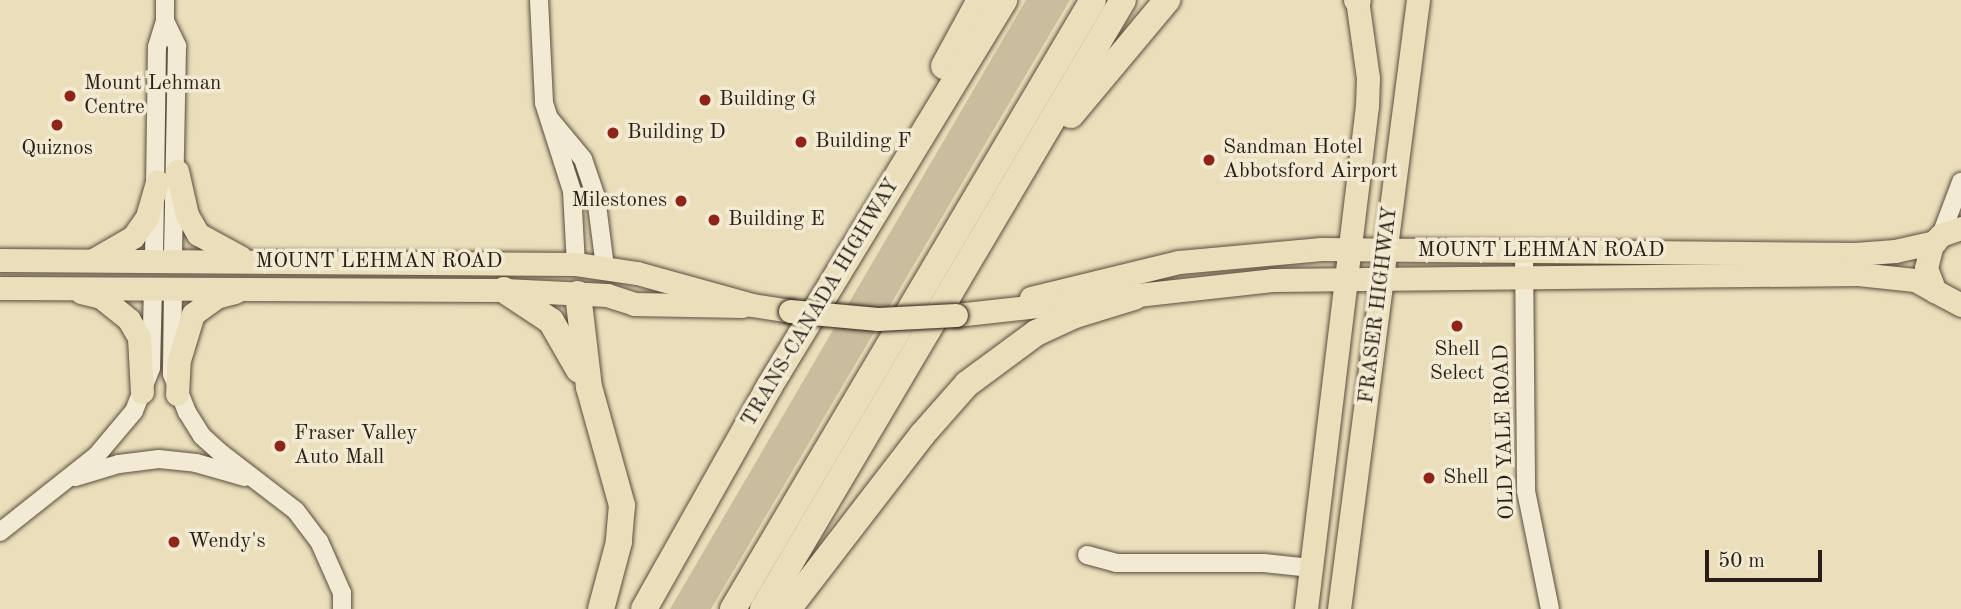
<!DOCTYPE html>
<style>
body{margin:0}
#map{position:relative;width:1961px;height:609px;overflow:hidden;background:#ebdeba;font-family:"Old Standard TT",serif}
div>[style]{position:absolute}
.green>*{inset:0;background:#cabd9e}
.roads{filter:drop-shadow(0 0 2px #594e3f) drop-shadow(0 0 2px #594e3f)}
.minor>*{height:18px;margin:-9px;padding:0 9px;transform-origin:9px;border-radius:9px;background:#f2ead2}
.major>*{height:23px;margin:-11.5px;padding:0 11.5px;transform-origin:11.5px;border-radius:11.5px;background:#ebdeba}
.highway>*{height:26px;margin:-13px;padding:0 13px;transform-origin:13px;border-radius:13px;background:#ebdeba}
.bridges{filter:drop-shadow(0 0 2px #281e16) drop-shadow(0 0 2px #281e16)}
.major-bridge>*{height:23px;margin:-11.5px;padding:0 11.5px;transform-origin:11.5px;border-radius:11.5px;background:#ebdeba}
.dots>*{width:19px;height:19px;translate:-50% -50%;box-sizing:border-box;border:4px solid #f2ead2;border-radius:50%}
span{translate:-50% -50%;white-space:nowrap;text-align:center;line-height:1.15;-webkit-text-stroke:7px #f2ead2;paint-order:stroke}
.poi-label{font-size:21px;color:#281e16}
.left{translate:0 -50%;text-align:left}
.right{translate:-100% -50%;text-align:right}
.street-label{font-size:21px;color:#281e16}
.scale{position:absolute;left:1705px;top:550px;width:117px;height:32px;box-sizing:border-box;border:4px solid #281e16;border-top:0;padding-left:9px;font-size:21px;line-height:24px;white-space:nowrap;color:#281e16;-webkit-text-stroke:5px #f2ead2;paint-order:stroke}
</style>
<div id="map">
<div class="green">
<div style="clip-path:polygon(1026px 0,1070px 0,711px 609px,670px 609px)"></div>
</div>
<div class="roads">
<div class="minor">
<div style="left:539px;top:0;width:103px;rotate:87.2deg"></div>
<div style="left:544px;top:103px;width:92px;rotate:72.3deg"></div>
<div style="left:572px;top:191px;width:73px;rotate:86.9deg"></div>
<div style="left:165px;top:21px;width:28px;rotate:64deg"></div>
<div style="left:177px;top:46px;width:215px;rotate:91.1deg"></div>
<div style="left:549px;top:118px;width:53px;rotate:50.3deg"></div>
<div style="left:583px;top:159px;width:40px;rotate:71.1deg"></div>
<div style="left:596px;top:197px;width:71px;rotate:82.7deg"></div>
<div style="left:1941px;top:235px;width:57px;rotate:-69.3deg"></div>
<div style="left:1524px;top:251px;width:240px;rotate:89.5deg"></div>
<div style="left:1526px;top:491px;width:120px;rotate:78.5deg"></div>
<div style="left:154px;top:261px;width:214px;rotate:-89.2deg"></div>
<div style="left:157px;top:47px;width:27px;rotate:-73deg"></div>
<div style="left:165px;top:21px;width:21px;rotate:-90deg"></div>
<div style="left:173px;top:288px;width:86px;rotate:90.7deg"></div>
<div style="left:172px;top:374px;width:41px;rotate:68.5deg"></div>
<div style="left:187px;top:412px;width:28px;rotate:58deg"></div>
<div style="left:202px;top:436px;width:27px;rotate:42deg"></div>
<div style="left:222px;top:454px;width:93px;rotate:37.6deg"></div>
<div style="left:296px;top:511px;width:38px;rotate:53deg"></div>
<div style="left:319px;top:541px;width:57px;rotate:66.1deg"></div>
<div style="left:342px;top:593px;width:16px;rotate:90deg"></div>
<div style="left:75px;top:477px;width:46px;rotate:-16.5deg"></div>
<div style="left:119px;top:464px;width:40px;rotate:-7.1deg"></div>
<div style="left:159px;top:459px;width:37px;rotate:6deg"></div>
<div style="left:196px;top:463px;width:51px;rotate:15.9deg"></div>
<div style="left:0;top:532px;width:124px;rotate:-38.4deg"></div>
<div style="left:97px;top:455px;width:57px;rotate:-49.9deg"></div>
<div style="left:134px;top:411px;width:46px;rotate:-68.4deg"></div>
<div style="left:151px;top:368px;width:80px;rotate:-88.6deg"></div>
<div style="left:1087px;top:555px;width:30px;rotate:15deg"></div>
<div style="left:1116px;top:563px;width:148px"></div>
<div style="left:1264px;top:563px;width:47px;rotate:6.1deg"></div>
</div>
<div class="major">
<div style="left:177px;top:171px;width:45px;rotate:77.2deg"></div>
<div style="left:187px;top:215px;width:22px;rotate:60deg"></div>
<div style="left:198px;top:234px;width:48px;rotate:28.7deg"></div>
<div style="left:1961px;top:228px;width:21px;rotate:161deg"></div>
<div style="left:1941px;top:235px;width:13px;rotate:135deg"></div>
<div style="left:1932px;top:244px;width:25px;rotate:104deg"></div>
<div style="left:1926px;top:268px;width:25px;rotate:69deg"></div>
<div style="left:1935px;top:291px;width:30px;rotate:28deg"></div>
<div style="left:95px;top:259px;width:44px;rotate:-30.1deg"></div>
<div style="left:133px;top:237px;width:24px;rotate:-55deg"></div>
<div style="left:147px;top:217px;width:37px;rotate:-74deg"></div>
<div style="left:0;top:260px;width:576px;rotate:0.4deg"></div>
<div style="left:576px;top:264px;width:62px;rotate:8.4deg"></div>
<div style="left:637px;top:273px;width:119px;rotate:15.5deg"></div>
<div style="left:752px;top:305px;width:38px;rotate:9deg"></div>
<div style="left:0;top:288px;width:504px;rotate:0.23deg"></div>
<div style="left:504px;top:290px;width:103px;rotate:2.8deg"></div>
<div style="left:607px;top:295px;width:28px;rotate:18deg"></div>
<div style="left:634px;top:304px;width:108px;rotate:1.1deg"></div>
<div style="left:81px;top:292px;width:21px;rotate:14deg"></div>
<div style="left:101px;top:297px;width:36px;rotate:39deg"></div>
<div style="left:129px;top:320px;width:20px;rotate:60deg"></div>
<div style="left:139px;top:337px;width:55px;rotate:86.9deg"></div>
<div style="left:1031px;top:298px;width:152px;rotate:-13.7deg"></div>
<div style="left:1179px;top:262px;width:143px;rotate:-5.2deg"></div>
<div style="left:1321px;top:249px;width:534px;rotate:0.54deg"></div>
<div style="left:1855px;top:254px;width:40px;rotate:-4.3deg"></div>
<div style="left:1895px;top:251px;width:41px;rotate:-12.7deg"></div>
<div style="left:956px;top:315px;width:318px;rotate:-6.3deg"></div>
<div style="left:1272px;top:280px;width:586px;rotate:-0.59deg"></div>
<div style="left:1858px;top:274px;width:57px;rotate:6deg"></div>
<div style="left:1915px;top:280px;width:23px;rotate:29deg"></div>
<div style="left:177px;top:394px;width:34px;rotate:-87deg"></div>
<div style="left:179px;top:360px;width:48px;rotate:-73.1deg"></div>
<div style="left:193px;top:314px;width:29px;rotate:-36deg"></div>
<div style="left:216px;top:297px;width:20px;rotate:-15deg"></div>
<div style="left:1306px;top:609px;width:507px;rotate:-83.09deg"></div>
<div style="left:1367px;top:106px;width:28px;rotate:-88deg"></div>
<div style="left:1368px;top:78px;width:79px;rotate:-98deg"></div>
<div style="left:1339px;top:609px;width:614px;rotate:-82.61deg"></div>
</div>
<div class="highway">
<div style="left:1357px;top:0;width:1px;rotate:45deg"></div>
<div style="left:944px;top:66px;width:75px;rotate:-61.4deg"></div>
<div style="left:1071px;top:115px;width:150px;rotate:-50.1deg"></div>
<div style="left:504px;top:290px;width:56px;rotate:33.4deg"></div>
<div style="left:551px;top:321px;width:56px;rotate:60.3deg"></div>
<div style="left:578px;top:294px;width:94px;rotate:83.3deg"></div>
<div style="left:589px;top:387px;width:123px;rotate:74.4deg"></div>
<div style="left:622px;top:505px;width:37px;rotate:95deg"></div>
<div style="left:619px;top:542px;width:69px;rotate:105deg"></div>
<div style="left:644px;top:609px;width:255px;rotate:-60.6deg"></div>
<div style="left:769px;top:387px;width:453px;rotate:-58.7deg"></div>
<div style="left:733px;top:609px;width:707px;rotate:-59.41deg"></div>
<div style="left:763px;top:609px;width:707px;rotate:-59.41deg"></div>
<div style="left:788px;top:609px;width:220px;rotate:-52.4deg"></div>
<div style="left:922px;top:435px;width:68px;rotate:-48.6deg"></div>
<div style="left:967px;top:384px;width:86px;rotate:-36.5deg"></div>
<div style="left:1036px;top:333px;width:43px;rotate:-24.8deg"></div>
<div style="left:1075px;top:315px;width:62px;rotate:-17deg"></div>
</div>
</div>
<div class="bridges">
<div class="major-bridge">
<div style="left:790px;top:311px;width:88px;rotate:5.2deg"></div>
<div style="left:878px;top:319px;width:78px;rotate:-2.9deg"></div>
</div>
</div>
<div class="dots">
<div style="left:70px;top:96px;background:#8f2418"></div>
<div style="left:705px;top:100px;background:#8f2418"></div>
<div style="left:57px;top:125px;background:#8f2418"></div>
<div style="left:613px;top:133px;background:#8f2418"></div>
<div style="left:801px;top:142px;background:#8f2418"></div>
<div style="left:1209px;top:160px;background:#8f2418"></div>
<div style="left:681px;top:201px;background:#8f2418"></div>
<div style="left:714px;top:220px;background:#8f2418"></div>
<div style="left:1457px;top:326px;background:#8f2418"></div>
<div style="left:280px;top:446px;background:#8f2418"></div>
<div style="left:1429px;top:478px;background:#8f2418"></div>
<div style="left:174px;top:542px;background:#8f2418"></div>
</div>
<div class="poi-label">
<span class="left" style="left:84px;top:96px">Mount Lehman<br>Centre</span>
<span class="left" style="left:719px;top:100px">Building G</span>
<span class="left" style="left:627px;top:133px">Building D</span>
<span class="left" style="left:815px;top:142px">Building F</span>
<span class="left" style="left:1223px;top:160px">Sandman Hotel<br>Abbotsford Airport</span>
<span style="left:57px;top:149px">Quiznos</span>
<span class="right" style="left:667px;top:201px">Milestones</span>
<span class="left" style="left:728px;top:220px">Building E</span>
<span style="left:1457px;top:362px">Shell<br>Select</span>
<span class="left" style="left:294px;top:446px">Fraser Valley<br>Auto Mall</span>
<span class="left" style="left:1443px;top:478px">Shell</span>
<span class="left" style="left:188px;top:542px">Wendy's</span>
</div>
<div class="street-label">
<span style="left:1541px;top:251px">MOUNT LEHMAN ROAD</span>
<span style="left:379px;top:262px">MOUNT LEHMAN ROAD</span>
<span style="left:821px;top:303px;rotate:-59deg">TRANS-CANADA HIGHWAY</span>
<span style="left:1379px;top:305px;rotate:-83deg">FRASER HIGHWAY</span>
<span style="left:1505px;top:432px;rotate:-92deg">OLD YALE ROAD</span>
</div>
<div class="scale">50 m</div>
</div>
